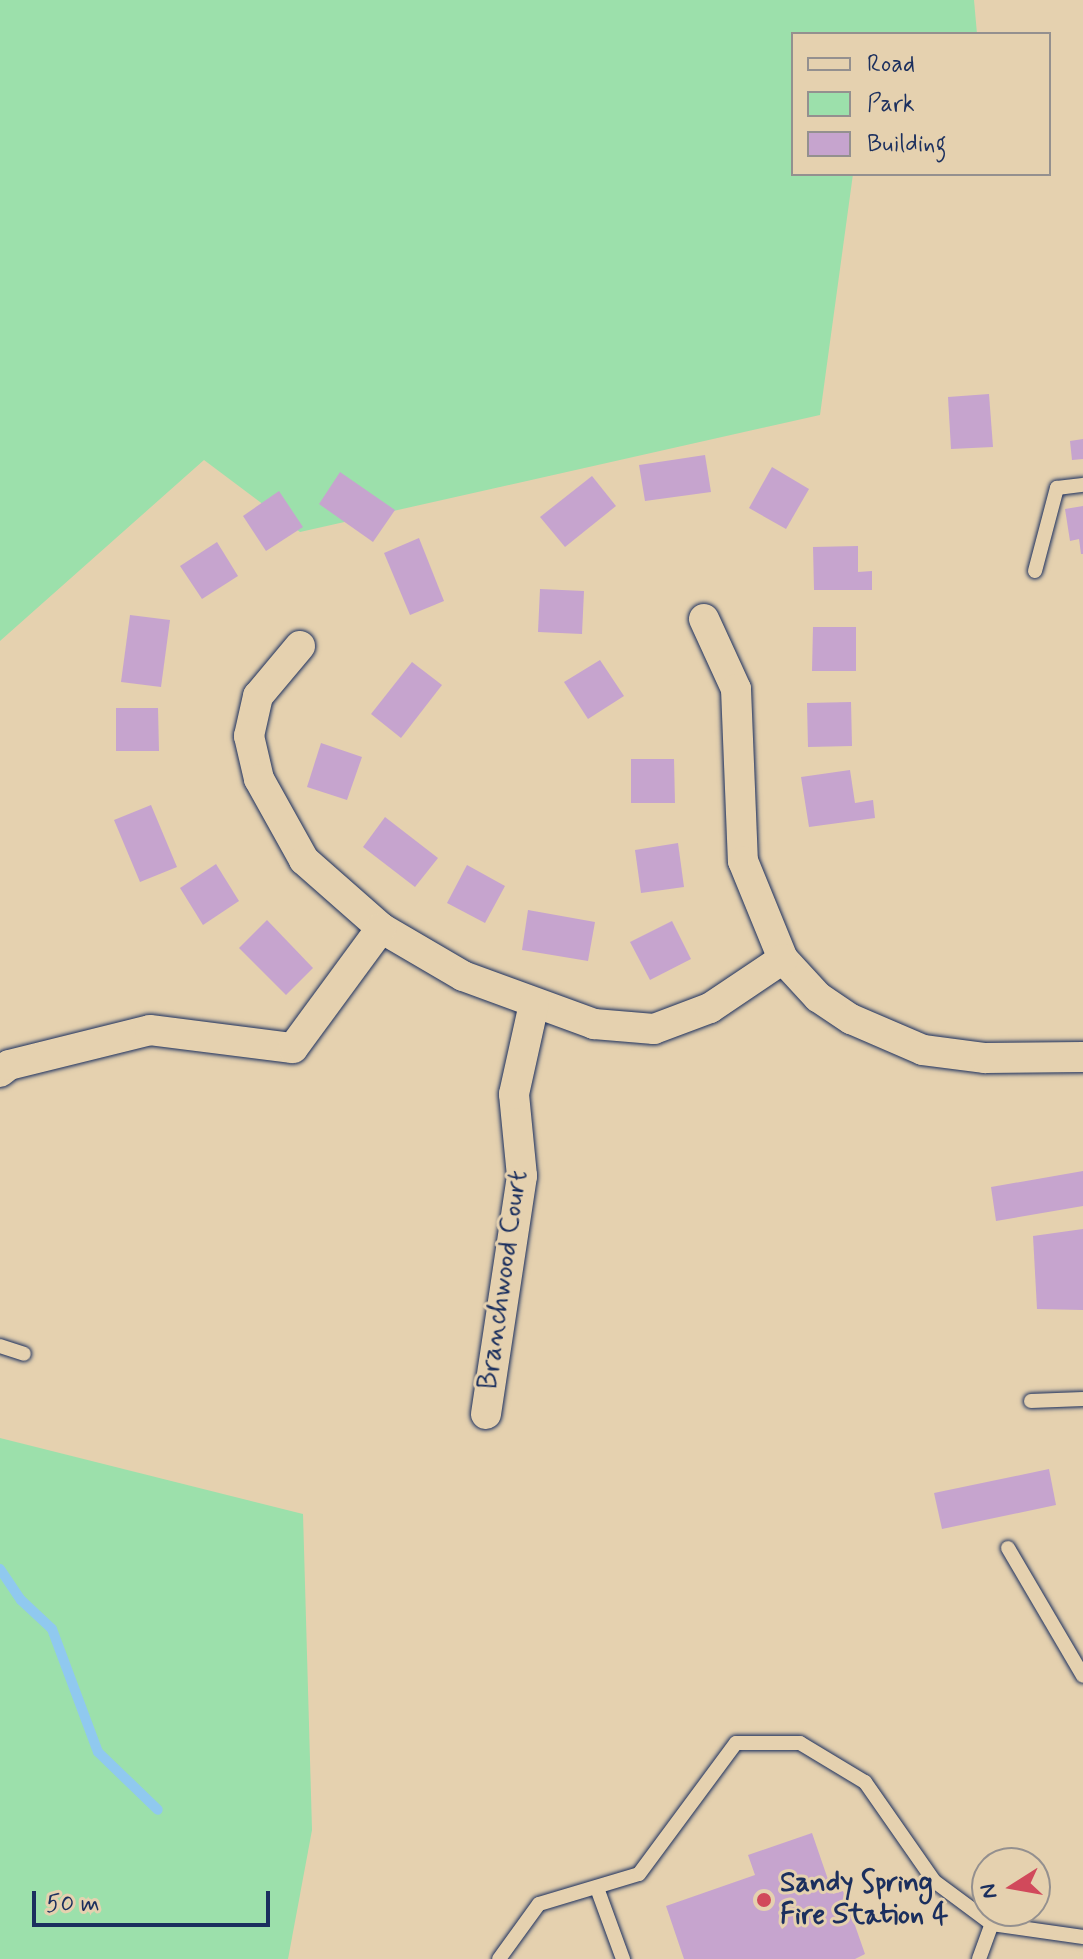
<!DOCTYPE html>
<style>
body{margin:0}
#map{position:relative;width:1083px;height:1959px;overflow:hidden;background:#e5d1af;font-family:Mynerve,sans-serif}
div>[style]{position:absolute}
.green>*{inset:0;background:#9ce0ab}
.stream>*{height:10px;margin:-5px;padding:0 5px;transform-origin:5px;border-radius:5px;background:#90c9ef}
.building>*{inset:0;background:#c6a4ce}
.roads{filter:drop-shadow(0 0 2px #1b2f5e) drop-shadow(0 0 2px #1b2f5e)}
.lane>*{height:14px;margin:-7px;padding:0 7px;transform-origin:7px;border-radius:7px;background:#e5d1af}
.street>*{height:30px;margin:-15px;padding:0 15px;transform-origin:15px;border-radius:15px;background:#e5d1af}
.dots>*{width:22px;height:22px;translate:-50% -50%;box-sizing:border-box;border:4px solid #e5d1af;border-radius:50%}
span{translate:-50% -50%;white-space:nowrap;text-align:center;line-height:1.15;-webkit-text-stroke:6px #e5d1af;paint-order:stroke}
.street-label{font-size:28px;color:#1b2f5e}
.poi-label{font-size:28px;color:#1b2f5e;font-weight:700}
.left{translate:0 -50%;text-align:left}
.legend{position:absolute;left:791px;top:32px;width:260px;height:144px;box-sizing:border-box;background:#e5d1af;border:2px solid #94908f;margin:0;padding:10px 14px;list-style:none;font-size:24px;color:#1b2f5e}
.legend li{display:flex;align-items:center;gap:16px;height:40px}
.legend b{width:40px;border:2px solid #94908f}
.north{position:absolute;left:971px;top:1847px;width:80px;height:80px;box-sizing:border-box;background:#e5d1af;border:2px solid #94908f;border-radius:50%;rotate:259deg;font-size:22px;font-weight:700;line-height:32px;text-align:center;color:#1b2f5e}
.north::after{content:'';display:block;margin:auto;width:28px;height:36px;background:#d1495b;clip-path:polygon(50% 0,100% 100%,50% 72%,0 100%)}
.scale{position:absolute;left:32px;top:1891px;width:238px;height:36px;box-sizing:border-box;border:4px solid #1b2f5e;border-top:0;padding-left:10px;font-size:24px;line-height:28px;white-space:nowrap;color:#1b2f5e;-webkit-text-stroke:6px #e5d1af;paint-order:stroke}
</style>
<div id="map">
<div class="green">
<div style="clip-path:polygon(0 0,974px 0,977px 34px,793px 34px,793px 174px,853px 174px,820px 415px,300px 532px,204px 460px,0 641px)"></div>
<div style="clip-path:polygon(0 1438px,303px 1514px,312px 1830px,288px 1959px,0 1959px)"></div>
</div>
<div class="stream">
<div style="left:0;top:1569px;width:37px;rotate:56deg"></div>
<div style="left:21px;top:1600px;width:42px;rotate:43.1deg"></div>
<div style="left:52px;top:1629px;width:131px;rotate:69.5deg"></div>
<div style="left:98px;top:1752px;width:83px;rotate:44deg"></div>
</div>
<div class="building">
<div style="clip-path:polygon(989px 394px,993px 447px,951px 449px,948px 397px)"></div>
<div style="clip-path:polygon(1083px 439px,1083px 459px,1072px 460px,1070px 441px)"></div>
<div style="clip-path:polygon(705px 455px,711px 492px,645px 501px,639px 465px)"></div>
<div style="clip-path:polygon(772px 467px,809px 489px,786px 529px,749px 508px)"></div>
<div style="clip-path:polygon(340px 472px,395px 510px,373px 542px,319px 504px)"></div>
<div style="clip-path:polygon(592px 476px,616px 506px,565px 547px,540px 517px)"></div>
<div style="clip-path:polygon(279px 491px,303px 527px,266px 551px,243px 516px)"></div>
<div style="clip-path:polygon(1083px 506px,1083px 554px,1081px 554px,1079px 539px,1070px 541px,1065px 509px)"></div>
<div style="clip-path:polygon(419px 538px,444px 601px,410px 615px,384px 553px)"></div>
<div style="clip-path:polygon(217px 542px,238px 576px,202px 599px,180px 566px)"></div>
<div style="clip-path:polygon(858px 546px,858px 572px,872px 571px,872px 590px,814px 590px,813px 547px)"></div>
<div style="clip-path:polygon(540px 589px,584px 591px,582px 634px,538px 632px)"></div>
<div style="clip-path:polygon(130px 615px,170px 620px,161px 687px,121px 682px)"></div>
<div style="clip-path:polygon(813px 627px,856px 627px,856px 671px,812px 671px)"></div>
<div style="clip-path:polygon(600px 660px,624px 696px,588px 719px,564px 682px)"></div>
<div style="clip-path:polygon(412px 662px,442px 685px,401px 738px,371px 714px)"></div>
<div style="clip-path:polygon(851px 702px,852px 746px,808px 747px,807px 703px)"></div>
<div style="clip-path:polygon(116px 708px,158px 708px,159px 751px,116px 751px)"></div>
<div style="clip-path:polygon(321px 743px,362px 757px,347px 800px,307px 787px)"></div>
<div style="clip-path:polygon(631px 759px,674px 759px,675px 803px,631px 803px)"></div>
<div style="clip-path:polygon(850px 770px,855px 803px,873px 800px,875px 818px,809px 827px,801px 777px)"></div>
<div style="clip-path:polygon(151px 805px,177px 867px,140px 882px,114px 820px)"></div>
<div style="clip-path:polygon(385px 817px,438px 858px,415px 887px,363px 847px)"></div>
<div style="clip-path:polygon(678px 843px,684px 887px,641px 893px,635px 850px)"></div>
<div style="clip-path:polygon(216px 864px,239px 901px,203px 925px,180px 888px)"></div>
<div style="clip-path:polygon(467px 865px,505px 886px,485px 923px,447px 903px)"></div>
<div style="clip-path:polygon(528px 910px,595px 922px,588px 961px,522px 950px)"></div>
<div style="clip-path:polygon(267px 920px,313px 968px,286px 995px,239px 948px)"></div>
<div style="clip-path:polygon(672px 921px,691px 959px,650px 980px,630px 942px)"></div>
<div style="clip-path:polygon(1083px 1171px,1083px 1206px,996px 1221px,991px 1187px)"></div>
<div style="clip-path:polygon(1083px 1229px,1083px 1310px,1037px 1309px,1033px 1236px)"></div>
<div style="clip-path:polygon(1049px 1469px,1056px 1505px,942px 1529px,934px 1493px)"></div>
<div style="clip-path:polygon(812px 1833px,833px 1894px,843px 1891px,865px 1954px,855px 1959px,684px 1959px,666px 1906px,755px 1875px,748px 1855px)"></div>
</div>
<div class="roads">
<div class="lane">
<div style="left:1035px;top:571px;width:86px;rotate:-75.2deg"></div>
<div style="left:1057px;top:488px;width:26px;rotate:-7deg"></div>
<div style="left:0;top:1346px;width:25px;rotate:18deg"></div>
<div style="left:1031px;top:1401px;width:52px;rotate:-2.2deg"></div>
<div style="left:1008px;top:1548px;width:148px;rotate:59.6deg"></div>
<div style="left:597px;top:1888px;width:76px;rotate:69.9deg"></div>
<div style="left:499px;top:1959px;width:68px;rotate:-54deg"></div>
<div style="left:539px;top:1904px;width:104px;rotate:-16.7deg"></div>
<div style="left:639px;top:1874px;width:163px;rotate:-53.5deg"></div>
<div style="left:736px;top:1743px;width:64px"></div>
<div style="left:800px;top:1743px;width:76px;rotate:31deg"></div>
<div style="left:865px;top:1782px;width:121px;rotate:55.1deg"></div>
<div style="left:934px;top:1881px;width:72px;rotate:36.6deg"></div>
<div style="left:992px;top:1924px;width:92px;rotate:8.1deg"></div>
<div style="left:979px;top:1959px;width:37px;rotate:-70deg"></div>
</div>
<div class="street">
<div style="left:704px;top:619px;width:77px;rotate:65.4deg"></div>
<div style="left:736px;top:689px;width:172px;rotate:87.7deg"></div>
<div style="left:743px;top:861px;width:106px;rotate:67.8deg"></div>
<div style="left:783px;top:959px;width:52px;rotate:47.4deg"></div>
<div style="left:818px;top:997px;width:40px;rotate:34deg"></div>
<div style="left:851px;top:1019px;width:78px;rotate:23.3deg"></div>
<div style="left:923px;top:1050px;width:63px;rotate:7.4deg"></div>
<div style="left:985px;top:1058px;width:98px;rotate:-0.6deg"></div>
<div style="left:300px;top:646px;width:65px;rotate:130deg"></div>
<div style="left:258px;top:696px;width:41px;rotate:102.7deg"></div>
<div style="left:249px;top:736px;width:44px;rotate:76.9deg"></div>
<div style="left:259px;top:779px;width:93px;rotate:60.9deg"></div>
<div style="left:304px;top:860px;width:103px;rotate:41.4deg"></div>
<div style="left:381px;top:928px;width:95px;rotate:30.3deg"></div>
<div style="left:463px;top:976px;width:140px;rotate:20.1deg"></div>
<div style="left:594px;top:1024px;width:60px;rotate:4.8deg"></div>
<div style="left:654px;top:1029px;width:60px;rotate:-20.6deg"></div>
<div style="left:710px;top:1008px;width:88px;rotate:-33.9deg"></div>
<div style="left:0;top:1072px;width:11px;rotate:-38deg"></div>
<div style="left:9px;top:1065px;width:145px;rotate:-13.9deg"></div>
<div style="left:150px;top:1030px;width:144px;rotate:7.2deg"></div>
<div style="left:293px;top:1048px;width:149px;rotate:-53.7deg"></div>
<div style="left:486px;top:1414px;width:241px;rotate:-81.4deg"></div>
<div style="left:522px;top:1176px;width:82px;rotate:-95.6deg"></div>
<div style="left:514px;top:1094px;width:92px;rotate:-77.5deg"></div>
</div>
</div>
<div class="dots">
<div style="left:764px;top:1900px;background:#d1495b"></div>
</div>
<div class="street-label">
<span style="left:504px;top:1280px;rotate:-82deg">Branchwood Court</span>
</div>
<div class="poi-label">
<span class="left" style="left:780px;top:1900px">Sandy Spring<br>Fire Station 4</span>
</div>
<ul class="legend">
<li><b style="height:10px;background:#e5d1af"></b>Road</li>
<li><b style="height:22px;background:#9ce0ab"></b>Park</li>
<li><b style="height:22px;background:#c6a4ce"></b>Building</li>
</ul>
<div class="north">N</div>
<div class="scale">50 m</div>
</div>
